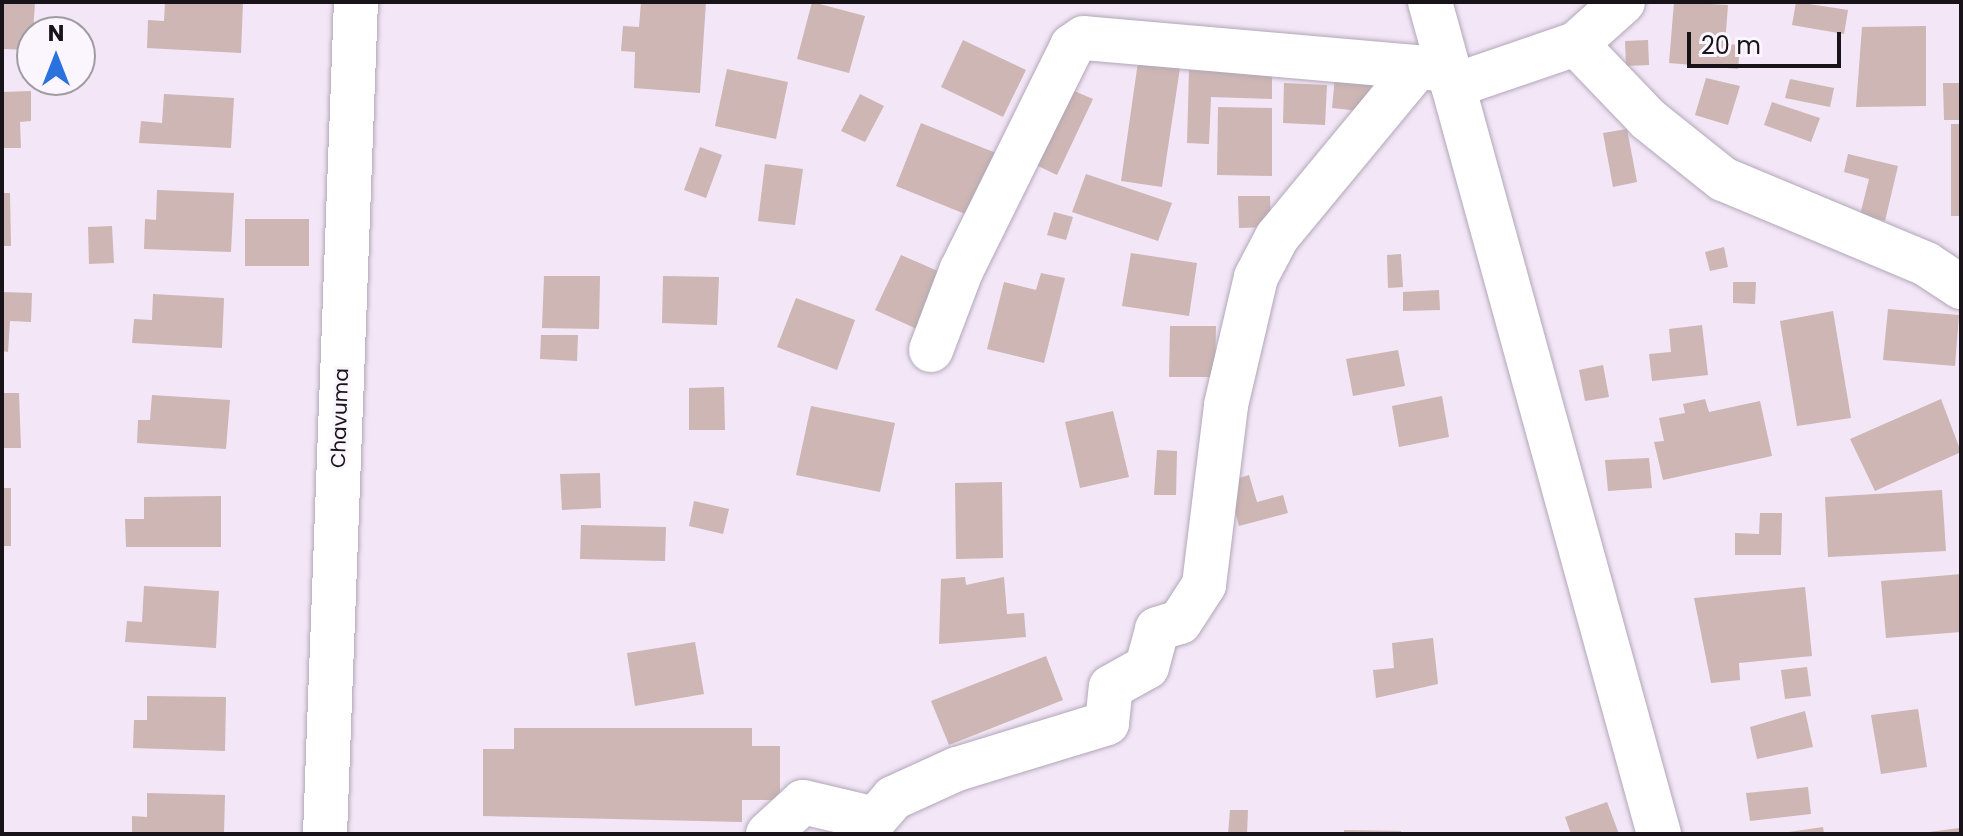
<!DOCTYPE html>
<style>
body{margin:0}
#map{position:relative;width:1963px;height:836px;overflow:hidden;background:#f2e6f7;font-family:Poppins,sans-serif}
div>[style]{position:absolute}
.building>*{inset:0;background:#cdb6b3}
.roads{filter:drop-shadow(0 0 2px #b2a7b7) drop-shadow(0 0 2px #b2a7b7)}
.minor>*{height:44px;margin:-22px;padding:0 22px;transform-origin:22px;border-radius:22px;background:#fff}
.tertiary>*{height:44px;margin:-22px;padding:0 22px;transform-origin:22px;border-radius:22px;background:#fff}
span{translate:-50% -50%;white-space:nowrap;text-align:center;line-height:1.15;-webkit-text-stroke:6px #fbf6fd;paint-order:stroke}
.street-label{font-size:20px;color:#171319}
.frame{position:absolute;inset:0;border:4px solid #171319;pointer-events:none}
.north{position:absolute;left:16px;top:16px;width:80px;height:80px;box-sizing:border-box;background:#fbf6fd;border:2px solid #a09ba2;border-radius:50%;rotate:0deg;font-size:22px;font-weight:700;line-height:32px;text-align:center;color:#171319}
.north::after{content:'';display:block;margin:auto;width:28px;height:36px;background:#2a73df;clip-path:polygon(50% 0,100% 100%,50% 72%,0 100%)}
.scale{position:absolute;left:1687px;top:32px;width:154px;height:36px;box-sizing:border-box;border:4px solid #171319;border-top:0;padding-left:10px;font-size:24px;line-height:28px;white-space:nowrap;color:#171319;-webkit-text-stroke:6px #fbf6fd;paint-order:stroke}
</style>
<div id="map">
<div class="building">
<div style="clip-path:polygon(2px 2px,35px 2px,32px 50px,2px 49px)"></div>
<div style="clip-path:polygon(165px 2px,243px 2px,241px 53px,147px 48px,148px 20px,164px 21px)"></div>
<div style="clip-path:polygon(641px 2px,706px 2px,700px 93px,634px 88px,635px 52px,621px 51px,623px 26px,639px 27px)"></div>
<div style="clip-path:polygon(812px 2px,865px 16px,849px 73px,797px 59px)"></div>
<div style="clip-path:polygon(1674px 2px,1728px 5px,1725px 44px,1740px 45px,1738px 69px,1669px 63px)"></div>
<div style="clip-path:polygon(1796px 2px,1848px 10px,1844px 34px,1792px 25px)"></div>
<div style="clip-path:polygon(1926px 26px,1926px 106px,1856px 107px,1862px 27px)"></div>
<div style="clip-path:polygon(963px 40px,1026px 70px,1003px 117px,941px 87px)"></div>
<div style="clip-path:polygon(1648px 40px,1649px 65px,1626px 66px,1625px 41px)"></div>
<div style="clip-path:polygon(1138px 62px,1180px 68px,1162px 187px,1121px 181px)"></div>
<div style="clip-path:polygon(727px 69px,788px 82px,776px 139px,715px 126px)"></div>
<div style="clip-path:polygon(1189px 70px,1272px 73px,1272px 99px,1211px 97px,1209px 144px,1187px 143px)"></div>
<div style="clip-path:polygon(1335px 76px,1371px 80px,1368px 112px,1332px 108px)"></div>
<div style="clip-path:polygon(1706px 78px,1740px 86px,1728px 125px,1695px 115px)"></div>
<div style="clip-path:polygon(1790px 79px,1834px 88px,1830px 107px,1785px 98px)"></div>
<div style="clip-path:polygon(1284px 83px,1327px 85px,1325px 125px,1283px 123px)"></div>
<div style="clip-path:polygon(1943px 83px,1961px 83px,1961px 120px,1944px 120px)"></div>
<div style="clip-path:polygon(1072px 90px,1093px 99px,1057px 175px,1036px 165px)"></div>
<div style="clip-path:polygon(31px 91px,31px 121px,20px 122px,21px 148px,2px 148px,2px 92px)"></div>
<div style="clip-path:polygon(164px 94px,234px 98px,231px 148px,139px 143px,141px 121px,162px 123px)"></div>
<div style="clip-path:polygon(860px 94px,884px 106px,865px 142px,841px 131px)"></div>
<div style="clip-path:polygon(1772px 102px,1820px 118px,1811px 142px,1764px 125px)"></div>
<div style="clip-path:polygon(1218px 107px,1272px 108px,1272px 176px,1217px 175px)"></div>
<div style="clip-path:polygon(921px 123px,996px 153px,970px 216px,896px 186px)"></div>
<div style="clip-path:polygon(1951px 124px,1961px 124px,1961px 216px,1951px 216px)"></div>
<div style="clip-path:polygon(1627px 129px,1637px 182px,1613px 187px,1603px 133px)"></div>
<div style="clip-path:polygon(700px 147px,722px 155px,706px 198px,684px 190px)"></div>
<div style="clip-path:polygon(1848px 154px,1898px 166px,1885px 221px,1860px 215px,1869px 179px,1844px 172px)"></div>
<div style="clip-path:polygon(765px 164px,803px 169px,795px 225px,758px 221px)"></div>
<div style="clip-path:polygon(1086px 174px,1172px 203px,1158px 241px,1072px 212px)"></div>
<div style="clip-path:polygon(157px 190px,234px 193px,231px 252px,144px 249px,145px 219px,156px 220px)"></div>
<div style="clip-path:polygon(2px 193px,10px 193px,11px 246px,2px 246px)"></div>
<div style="clip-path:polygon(1238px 196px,1270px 196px,1271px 227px,1239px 228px)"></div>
<div style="clip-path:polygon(1054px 212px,1073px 217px,1066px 240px,1047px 235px)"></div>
<div style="clip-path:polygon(245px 219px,309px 219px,309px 266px,245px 266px)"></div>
<div style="clip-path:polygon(112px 226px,114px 263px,89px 264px,88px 227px)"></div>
<div style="clip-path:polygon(1724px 247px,1728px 267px,1710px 271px,1705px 252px)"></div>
<div style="clip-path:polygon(1131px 253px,1197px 263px,1189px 316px,1122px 306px)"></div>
<div style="clip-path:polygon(1401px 254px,1403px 287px,1388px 288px,1387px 255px)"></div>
<div style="clip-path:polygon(901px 255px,954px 278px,928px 334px,875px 310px)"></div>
<div style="clip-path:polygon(1041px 273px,1065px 278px,1044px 363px,987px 349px,1004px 282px,1036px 290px)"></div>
<div style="clip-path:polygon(544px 276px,600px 276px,599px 329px,542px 328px)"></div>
<div style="clip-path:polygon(663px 276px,719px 277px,717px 325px,662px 323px)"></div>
<div style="clip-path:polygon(1733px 282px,1756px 282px,1755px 304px,1733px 303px)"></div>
<div style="clip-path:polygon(1439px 290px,1440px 310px,1403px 311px,1403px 292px)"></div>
<div style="clip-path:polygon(2px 292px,32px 293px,31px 322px,10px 321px,8px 352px,2px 351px)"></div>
<div style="clip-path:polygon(153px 294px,224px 298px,222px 348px,132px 343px,134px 319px,152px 320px)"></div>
<div style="clip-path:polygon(796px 298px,855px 320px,837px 370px,777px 347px)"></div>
<div style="clip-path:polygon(1888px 309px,1959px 315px,1955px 366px,1883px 360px)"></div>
<div style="clip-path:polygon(1833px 311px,1851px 418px,1797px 426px,1780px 321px)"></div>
<div style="clip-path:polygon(1702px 325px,1708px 375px,1652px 381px,1649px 354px,1671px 352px,1669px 329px)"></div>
<div style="clip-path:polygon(1170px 326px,1216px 326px,1215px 377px,1169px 377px)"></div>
<div style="clip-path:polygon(541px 335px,578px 335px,577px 361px,540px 359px)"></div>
<div style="clip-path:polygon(1398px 350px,1405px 386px,1353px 396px,1346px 359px)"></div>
<div style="clip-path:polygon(1603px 365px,1609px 397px,1585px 401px,1579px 370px)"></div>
<div style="clip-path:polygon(724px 387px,725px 430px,689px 430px,689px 388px)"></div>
<div style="clip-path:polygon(2px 393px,19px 393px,21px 448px,2px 448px)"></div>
<div style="clip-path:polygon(152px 395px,230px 400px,226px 449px,137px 443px,138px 420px,150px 420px)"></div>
<div style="clip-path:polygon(1442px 396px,1449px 437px,1399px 447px,1392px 406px)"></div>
<div style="clip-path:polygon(1705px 399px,1709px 412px,1760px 401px,1772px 456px,1663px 480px,1654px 442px,1664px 441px,1659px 418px,1685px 413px,1683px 404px)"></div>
<div style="clip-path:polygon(1941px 399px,1961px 452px,1875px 491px,1850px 439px)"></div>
<div style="clip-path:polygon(811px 406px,895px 423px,880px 492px,796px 475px)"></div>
<div style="clip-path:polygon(1113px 411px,1129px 477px,1080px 488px,1065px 422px)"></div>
<div style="clip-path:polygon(1157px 450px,1177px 451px,1176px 495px,1154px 495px)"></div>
<div style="clip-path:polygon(1649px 458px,1652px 488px,1608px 491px,1605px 460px)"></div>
<div style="clip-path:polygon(600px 473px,601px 508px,562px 510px,560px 474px)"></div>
<div style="clip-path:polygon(1249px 475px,1257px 502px,1283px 495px,1288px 513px,1239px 526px,1227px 482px)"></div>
<div style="clip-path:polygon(1002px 482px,1003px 558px,956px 559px,955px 483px)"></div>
<div style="clip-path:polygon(2px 488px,11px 488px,11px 546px,2px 546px)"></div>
<div style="clip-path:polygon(1942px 490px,1946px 551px,1828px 557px,1825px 497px)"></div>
<div style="clip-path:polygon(221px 496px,221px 547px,126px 547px,125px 519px,144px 519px,144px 497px)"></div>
<div style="clip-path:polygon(694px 501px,729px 509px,723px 534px,689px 526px)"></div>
<div style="clip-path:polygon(1760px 513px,1782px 513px,1781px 555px,1735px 555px,1735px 533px,1759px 534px)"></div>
<div style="clip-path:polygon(581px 525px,666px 527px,665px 561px,580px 559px)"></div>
<div style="clip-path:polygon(1961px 574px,1961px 632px,1886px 638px,1881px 581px)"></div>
<div style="clip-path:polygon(965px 577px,966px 585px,1004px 577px,1007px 614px,1024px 613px,1026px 637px,939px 644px,941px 579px)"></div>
<div style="clip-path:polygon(144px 586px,219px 591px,216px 648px,125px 642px,127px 621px,142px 622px)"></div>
<div style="clip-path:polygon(1805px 587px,1812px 656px,1739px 663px,1740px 680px,1711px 683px,1694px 598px)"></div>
<div style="clip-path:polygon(1433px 638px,1438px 684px,1376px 698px,1373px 670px,1394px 668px,1392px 643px)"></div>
<div style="clip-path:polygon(695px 642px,704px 694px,635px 706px,627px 653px)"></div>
<div style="clip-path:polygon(1046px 656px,1063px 700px,949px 745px,931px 701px)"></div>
<div style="clip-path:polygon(1807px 667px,1811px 696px,1785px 699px,1781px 670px)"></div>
<div style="clip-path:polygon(147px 696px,226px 697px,225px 751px,133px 748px,134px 720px,147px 720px)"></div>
<div style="clip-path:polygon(1918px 709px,1927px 767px,1881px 774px,1871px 715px)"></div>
<div style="clip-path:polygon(1805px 711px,1813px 747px,1757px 759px,1750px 727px)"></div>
<div style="clip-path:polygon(514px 728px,752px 728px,752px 746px,780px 746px,780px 800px,742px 800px,742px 822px,483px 816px,483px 749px,514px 749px)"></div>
<div style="clip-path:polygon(1808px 787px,1811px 814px,1750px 821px,1746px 793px)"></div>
<div style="clip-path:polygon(147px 793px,225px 795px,224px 834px,132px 834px,132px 816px,147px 817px)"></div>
<div style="clip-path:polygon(1607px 802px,1619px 834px,1571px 834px,1565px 817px)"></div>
<div style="clip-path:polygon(1230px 810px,1248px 810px,1247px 834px,1228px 834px)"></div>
<div style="clip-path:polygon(1823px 827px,1824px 834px,1789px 834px,1789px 832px)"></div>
<div style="clip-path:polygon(1959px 828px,1960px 834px,1929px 834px,1929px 832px)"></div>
<div style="clip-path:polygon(1344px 830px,1401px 831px,1401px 834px,1344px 834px)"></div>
</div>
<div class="roads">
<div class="minor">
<div style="left:1430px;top:2px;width:863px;rotate:74.61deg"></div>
<div style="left:1576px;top:44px;width:105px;rotate:46.2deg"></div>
<div style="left:1649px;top:120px;width:95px;rotate:38.6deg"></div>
<div style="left:1723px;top:179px;width:220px;rotate:22.7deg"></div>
<div style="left:1926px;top:264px;width:42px;rotate:33.3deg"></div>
<div style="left:1453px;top:86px;width:130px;rotate:-18.9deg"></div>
<div style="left:1576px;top:44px;width:63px;rotate:-41.8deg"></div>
<div style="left:931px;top:350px;width:85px;rotate:-69.2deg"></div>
<div style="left:961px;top:271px;width:251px;rotate:-63.7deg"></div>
<div style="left:1072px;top:46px;width:14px;rotate:-34deg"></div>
<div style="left:1084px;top:38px;width:356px;rotate:5deg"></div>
<div style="left:768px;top:834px;width:47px;rotate:-42.4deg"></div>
<div style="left:803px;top:802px;width:74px;rotate:13.3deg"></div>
<div style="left:875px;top:819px;width:28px;rotate:-49deg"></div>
<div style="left:893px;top:798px;width:70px;rotate:-24.4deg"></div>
<div style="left:957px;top:769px;width:157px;rotate:-17deg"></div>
<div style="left:1107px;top:723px;width:36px;rotate:-84deg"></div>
<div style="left:1111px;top:687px;width:41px;rotate:-29.1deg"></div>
<div style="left:1147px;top:667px;width:39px;rotate:-75deg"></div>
<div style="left:1157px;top:629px;width:24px;rotate:-17deg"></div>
<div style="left:1180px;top:622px;width:44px;rotate:-57deg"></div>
<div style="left:1204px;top:585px;width:181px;rotate:-83deg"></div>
<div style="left:1226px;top:405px;width:131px;rotate:-76.8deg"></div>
<div style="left:1256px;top:277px;width:45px;rotate:-62.3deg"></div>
<div style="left:1277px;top:237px;width:219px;rotate:-50.4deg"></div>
</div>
<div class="tertiary">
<div style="left:325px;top:834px;width:833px;rotate:-87.87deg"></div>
</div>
</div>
<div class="street-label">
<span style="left:340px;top:418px;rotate:-88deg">Chavuma</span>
</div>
<div class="frame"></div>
<div class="north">N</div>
<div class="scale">20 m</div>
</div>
